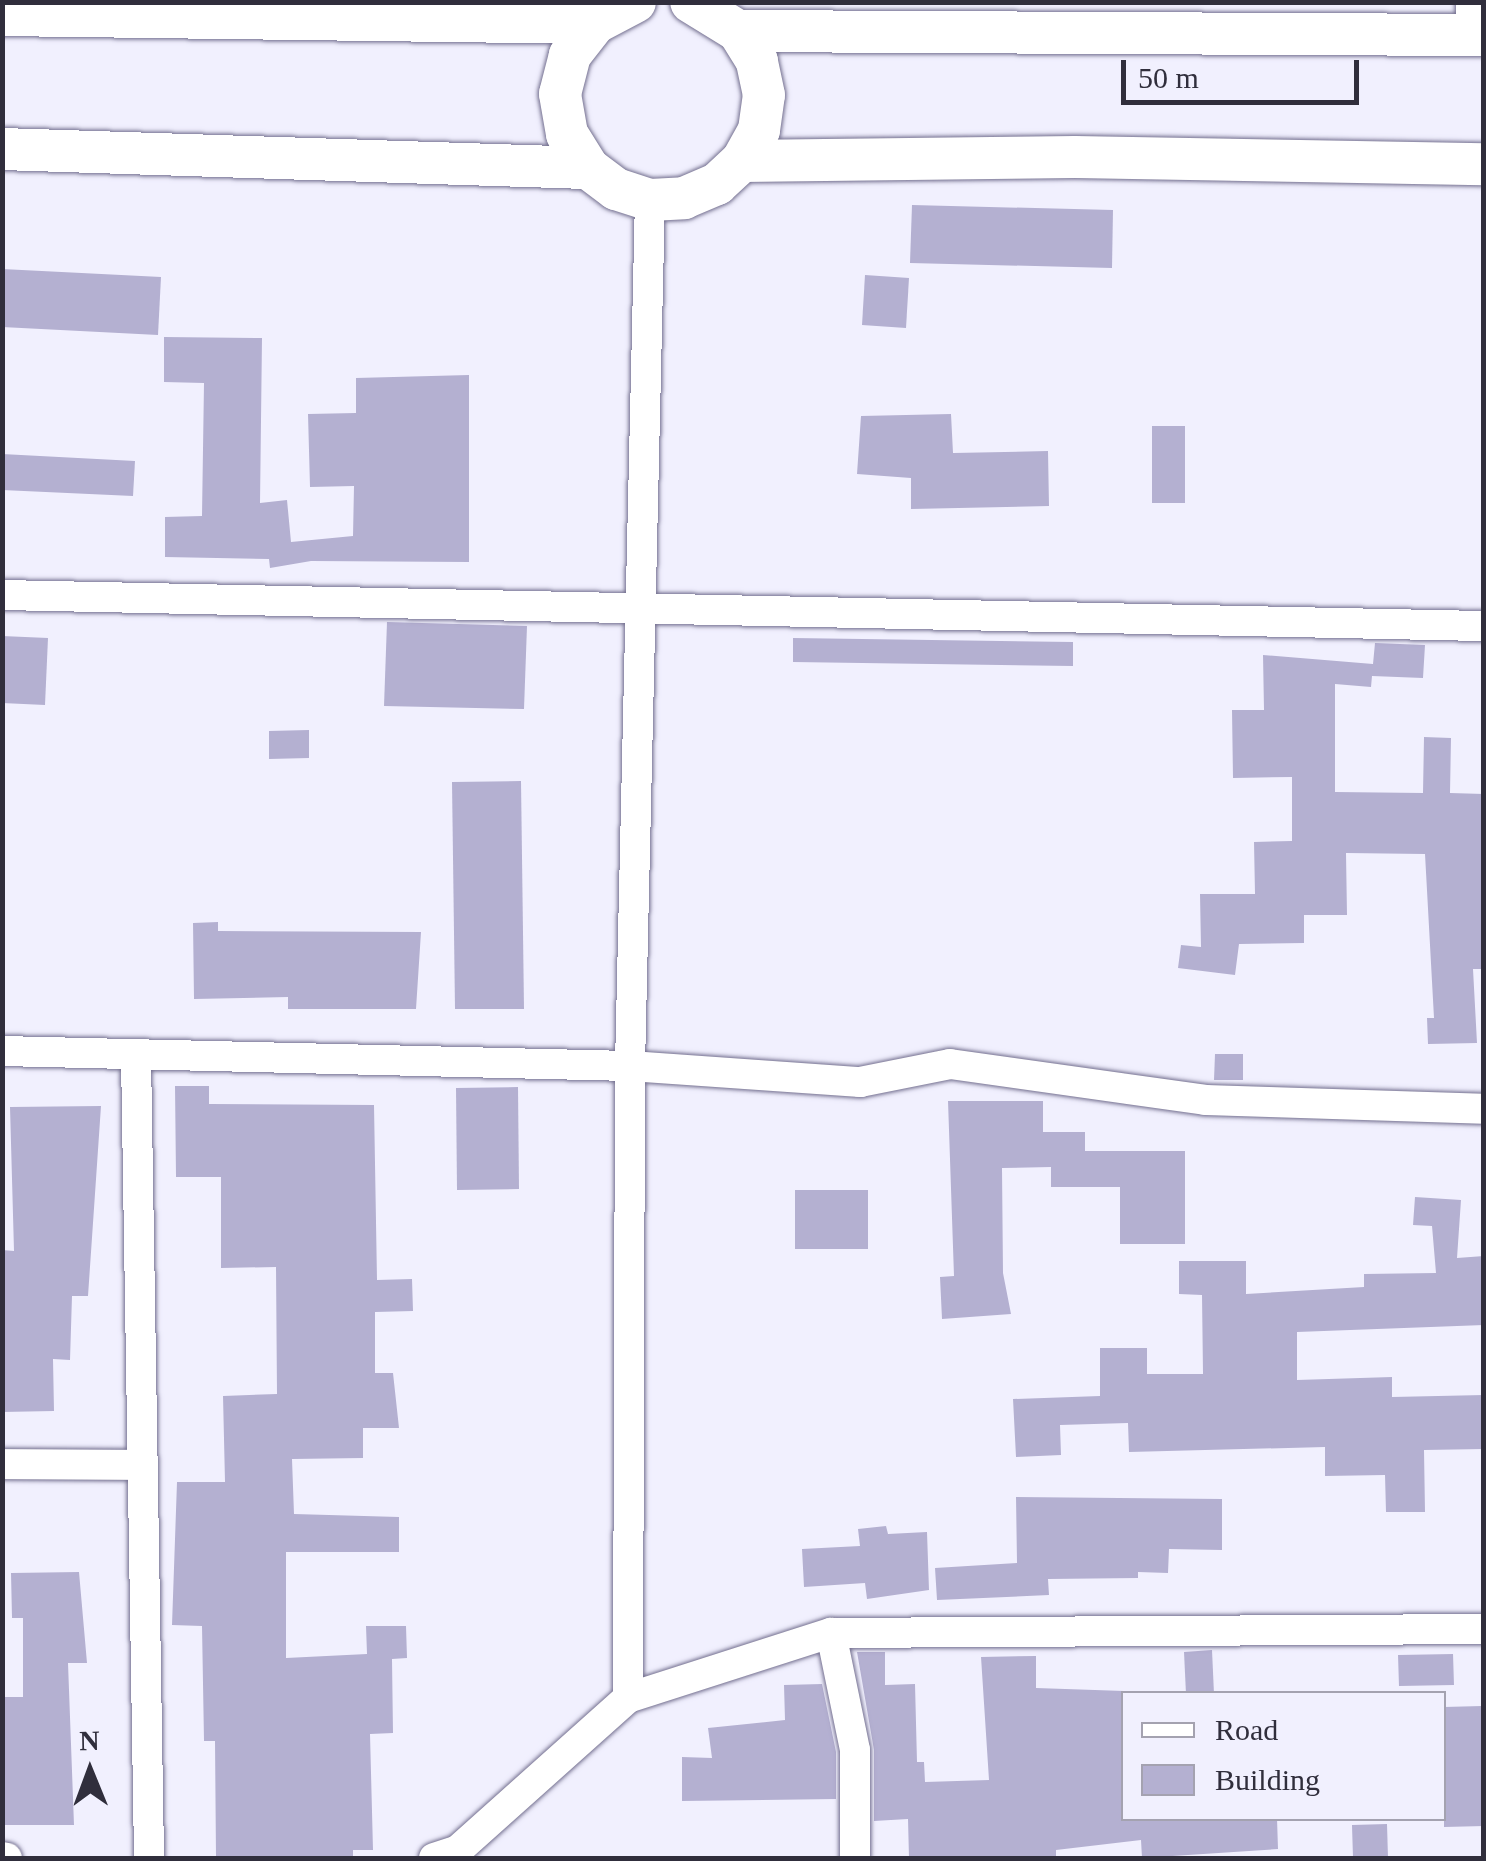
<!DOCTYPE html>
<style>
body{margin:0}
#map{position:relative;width:1486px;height:1861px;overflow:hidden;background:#f1f0fe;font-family:"Times New Roman",serif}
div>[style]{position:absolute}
.building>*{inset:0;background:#b4b0d1}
.roads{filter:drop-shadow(0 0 2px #736f8f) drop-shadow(0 0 2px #736f8f)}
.street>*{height:30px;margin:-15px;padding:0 15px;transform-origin:15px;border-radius:15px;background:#fff}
.secondary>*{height:42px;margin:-21px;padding:0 21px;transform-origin:21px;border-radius:21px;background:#fff}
span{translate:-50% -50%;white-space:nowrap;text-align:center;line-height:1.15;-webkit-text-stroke:8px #f1f0fe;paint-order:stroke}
.frame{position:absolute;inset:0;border:5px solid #302e3c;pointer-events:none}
.legend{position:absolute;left:1121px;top:1691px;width:325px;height:130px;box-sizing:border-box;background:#f1f0fe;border:2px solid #a4a2b0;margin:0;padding:12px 18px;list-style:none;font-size:30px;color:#302e3c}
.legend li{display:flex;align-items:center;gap:20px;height:50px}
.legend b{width:50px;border:2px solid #a4a2b0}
.north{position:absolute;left:40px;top:1721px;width:100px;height:100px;-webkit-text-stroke:8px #f1f0fe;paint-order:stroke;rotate:359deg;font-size:28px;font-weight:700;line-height:40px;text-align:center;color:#302e3c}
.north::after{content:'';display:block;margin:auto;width:35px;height:45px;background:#302e3c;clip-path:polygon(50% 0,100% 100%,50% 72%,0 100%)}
.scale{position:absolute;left:1121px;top:60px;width:238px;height:45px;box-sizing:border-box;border:5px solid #302e3c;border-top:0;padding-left:12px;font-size:30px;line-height:35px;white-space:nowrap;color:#302e3c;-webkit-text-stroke:8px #f1f0fe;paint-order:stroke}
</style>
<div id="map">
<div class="building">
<div style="clip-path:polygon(912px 205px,1113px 210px,1112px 268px,910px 263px)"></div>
<div style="clip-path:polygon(2px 269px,161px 277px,158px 335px,2px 327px)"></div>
<div style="clip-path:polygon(865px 275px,909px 278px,906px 328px,862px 325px)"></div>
<div style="clip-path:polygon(164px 337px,262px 338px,260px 503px,287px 500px,291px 542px,353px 536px,354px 486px,310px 487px,308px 414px,356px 413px,356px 378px,469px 375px,469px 562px,311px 561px,270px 568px,269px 559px,165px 557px,165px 517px,202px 516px,204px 383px,164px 382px)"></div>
<div style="clip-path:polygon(951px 414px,953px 453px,1048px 451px,1049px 506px,911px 509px,911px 478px,857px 474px,861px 416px)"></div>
<div style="clip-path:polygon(1152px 426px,1185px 426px,1185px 503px,1152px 503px)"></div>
<div style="clip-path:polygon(2px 454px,135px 461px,133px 496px,2px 490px)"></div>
<div style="clip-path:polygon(387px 622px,527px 626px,524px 709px,384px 706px)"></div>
<div style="clip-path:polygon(2px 636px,48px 638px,45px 705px,2px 703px)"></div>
<div style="clip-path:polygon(793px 638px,1073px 642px,1073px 666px,793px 662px)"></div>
<div style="clip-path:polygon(1375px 643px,1425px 645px,1423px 678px,1372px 676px,1371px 687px,1335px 684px,1335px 792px,1423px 793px,1424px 737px,1451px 738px,1450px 793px,1484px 794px,1484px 969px,1473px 969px,1477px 1043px,1428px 1044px,1427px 1018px,1434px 1018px,1425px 854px,1346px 853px,1347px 915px,1304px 915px,1304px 943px,1239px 944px,1235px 975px,1178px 968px,1181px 945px,1201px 947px,1200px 894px,1255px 894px,1254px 842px,1292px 841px,1292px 777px,1233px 778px,1232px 710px,1264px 710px,1263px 655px,1373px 664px)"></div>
<div style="clip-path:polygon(309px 730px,309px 758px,269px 759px,269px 731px)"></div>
<div style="clip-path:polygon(521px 781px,524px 1009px,455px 1009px,452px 782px)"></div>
<div style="clip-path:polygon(218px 922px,218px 931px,421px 932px,416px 1009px,288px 1009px,288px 997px,194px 999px,193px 923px)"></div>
<div style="clip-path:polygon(1215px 1054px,1243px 1054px,1243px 1080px,1214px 1080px)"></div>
<div style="clip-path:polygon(175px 1086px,209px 1086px,209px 1104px,374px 1105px,377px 1280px,412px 1279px,413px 1311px,375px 1312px,375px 1373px,393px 1373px,399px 1428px,363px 1428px,363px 1458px,292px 1459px,294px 1514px,399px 1517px,399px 1552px,286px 1552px,286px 1658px,367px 1654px,366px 1626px,406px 1626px,407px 1658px,392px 1659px,393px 1733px,370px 1734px,373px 1850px,353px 1850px,353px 1858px,216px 1858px,215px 1741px,204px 1741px,202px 1626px,172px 1625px,177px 1482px,225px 1482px,223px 1396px,277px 1394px,276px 1267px,221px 1268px,221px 1177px,176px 1177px)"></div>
<div style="clip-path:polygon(518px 1087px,519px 1189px,457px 1190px,456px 1088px)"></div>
<div style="clip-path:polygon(948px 1101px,1043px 1101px,1043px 1132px,1085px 1132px,1085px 1151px,1185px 1151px,1185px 1244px,1120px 1244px,1120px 1187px,1051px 1187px,1051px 1167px,1002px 1168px,1003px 1273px,1011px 1314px,942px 1319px,940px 1277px,954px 1276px)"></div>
<div style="clip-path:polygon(101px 1106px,88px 1296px,72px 1296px,70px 1360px,53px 1359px,54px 1411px,2px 1412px,2px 1250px,14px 1251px,10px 1107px)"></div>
<div style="clip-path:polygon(795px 1190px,868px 1190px,868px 1249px,795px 1249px)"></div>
<div style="clip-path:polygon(1415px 1197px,1461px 1200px,1457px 1258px,1484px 1256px,1484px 1325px,1297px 1332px,1297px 1380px,1392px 1377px,1392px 1397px,1484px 1395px,1484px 1449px,1424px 1450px,1425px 1512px,1386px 1512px,1385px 1475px,1325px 1476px,1325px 1447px,1129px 1452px,1128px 1423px,1060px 1425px,1061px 1455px,1016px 1457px,1013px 1399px,1100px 1396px,1100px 1348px,1147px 1348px,1147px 1374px,1203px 1374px,1202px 1295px,1179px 1294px,1179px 1261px,1246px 1261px,1246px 1294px,1364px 1287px,1364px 1274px,1436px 1273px,1432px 1226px,1413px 1225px)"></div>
<div style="clip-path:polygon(1016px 1497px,1222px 1499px,1222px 1550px,1169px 1549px,1168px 1573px,1138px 1572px,1138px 1578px,1048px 1579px,1049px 1595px,937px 1600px,935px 1568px,1017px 1563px)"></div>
<div style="clip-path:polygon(886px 1526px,888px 1534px,927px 1532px,929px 1590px,867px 1599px,865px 1583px,804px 1587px,802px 1549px,860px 1546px,858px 1529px)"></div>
<div style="clip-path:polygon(79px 1572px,87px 1663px,68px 1663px,74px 1825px,2px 1825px,4px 1697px,23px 1697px,23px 1618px,12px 1618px,11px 1573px)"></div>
<div style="clip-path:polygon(1212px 1650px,1214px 1694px,1186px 1694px,1184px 1652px)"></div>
<div style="clip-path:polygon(857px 1652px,885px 1652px,885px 1685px,915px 1684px,917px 1762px,924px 1762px,925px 1782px,989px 1780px,981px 1657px,1036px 1656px,1036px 1688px,1124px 1691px,1124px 1818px,1277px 1818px,1278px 1849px,1142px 1858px,1141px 1840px,1056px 1850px,1056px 1858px,909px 1858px,908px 1819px,874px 1821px,874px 1750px)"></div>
<div style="clip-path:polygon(1453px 1654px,1454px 1685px,1399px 1686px,1398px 1655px)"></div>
<div style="clip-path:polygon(822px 1684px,836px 1752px,836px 1799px,682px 1801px,682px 1757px,712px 1758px,708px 1728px,785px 1720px,784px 1685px)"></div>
<div style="clip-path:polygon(1482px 1706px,1484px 1826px,1444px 1827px,1444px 1707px)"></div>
<div style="clip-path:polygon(1387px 1824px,1388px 1858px,1353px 1858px,1352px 1825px)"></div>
</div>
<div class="roads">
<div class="street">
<div style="left:1471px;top:2px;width:33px;rotate:90deg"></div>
<div style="left:2px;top:595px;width:1482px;rotate:1.2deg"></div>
<div style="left:2px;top:1051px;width:628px;rotate:1.37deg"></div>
<div style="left:630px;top:1066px;width:231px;rotate:4deg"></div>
<div style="left:860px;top:1082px;width:92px;rotate:-11.3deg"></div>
<div style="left:950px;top:1064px;width:258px;rotate:8deg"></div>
<div style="left:1205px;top:1100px;width:279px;rotate:1.8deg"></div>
<div style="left:136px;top:1055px;width:803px;rotate:89.07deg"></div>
<div style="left:2px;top:1464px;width:136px;rotate:0.4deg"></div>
<div style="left:831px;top:1633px;width:119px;rotate:78.4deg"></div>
<div style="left:855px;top:1750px;width:108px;rotate:90deg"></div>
<div style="left:628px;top:1698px;width:213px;rotate:-17.8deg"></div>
<div style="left:831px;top:1633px;width:653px;rotate:-0.35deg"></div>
<div style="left:2px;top:1857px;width:5px;rotate:11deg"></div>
<div style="left:434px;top:1858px;width:25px;rotate:-18deg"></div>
<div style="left:458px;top:1850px;width:228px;rotate:-41.8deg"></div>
<div style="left:628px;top:1698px;width:632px;rotate:-89.82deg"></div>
<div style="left:630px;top:1066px;width:866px;rotate:-88.68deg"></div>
</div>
<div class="secondary">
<div style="left:635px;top:2px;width:45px;rotate:152.3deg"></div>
<div style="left:595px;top:23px;width:41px;rotate:128deg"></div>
<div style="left:570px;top:55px;width:40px;rotate:104.4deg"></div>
<div style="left:560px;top:94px;width:41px;rotate:80.1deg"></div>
<div style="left:567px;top:134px;width:40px;rotate:58deg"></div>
<div style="left:588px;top:168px;width:35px;rotate:37deg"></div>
<div style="left:616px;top:189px;width:36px;rotate:18deg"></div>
<div style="left:650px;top:200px;width:34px;rotate:-3deg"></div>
<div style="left:684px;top:198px;width:36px;rotate:-23deg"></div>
<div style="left:717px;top:184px;width:34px;rotate:-43deg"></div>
<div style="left:742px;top:161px;width:35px;rotate:-61deg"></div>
<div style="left:759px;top:130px;width:35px;rotate:-82deg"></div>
<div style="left:764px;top:95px;width:35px;rotate:-102deg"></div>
<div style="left:757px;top:61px;width:36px;rotate:-122deg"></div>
<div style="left:738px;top:31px;width:55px;rotate:-148.3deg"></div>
<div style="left:2px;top:15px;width:593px;rotate:0.77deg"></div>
<div style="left:738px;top:31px;width:746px;rotate:0.31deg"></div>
<div style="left:2px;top:149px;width:586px;rotate:1.86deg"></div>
<div style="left:742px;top:161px;width:333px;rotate:-0.7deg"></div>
<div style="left:1075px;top:157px;width:409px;rotate:1deg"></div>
</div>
</div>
<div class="frame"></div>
<ul class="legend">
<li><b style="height:12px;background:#fff"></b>Road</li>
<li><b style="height:28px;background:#b4b0d1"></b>Building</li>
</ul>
<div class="north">N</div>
<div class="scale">50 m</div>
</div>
